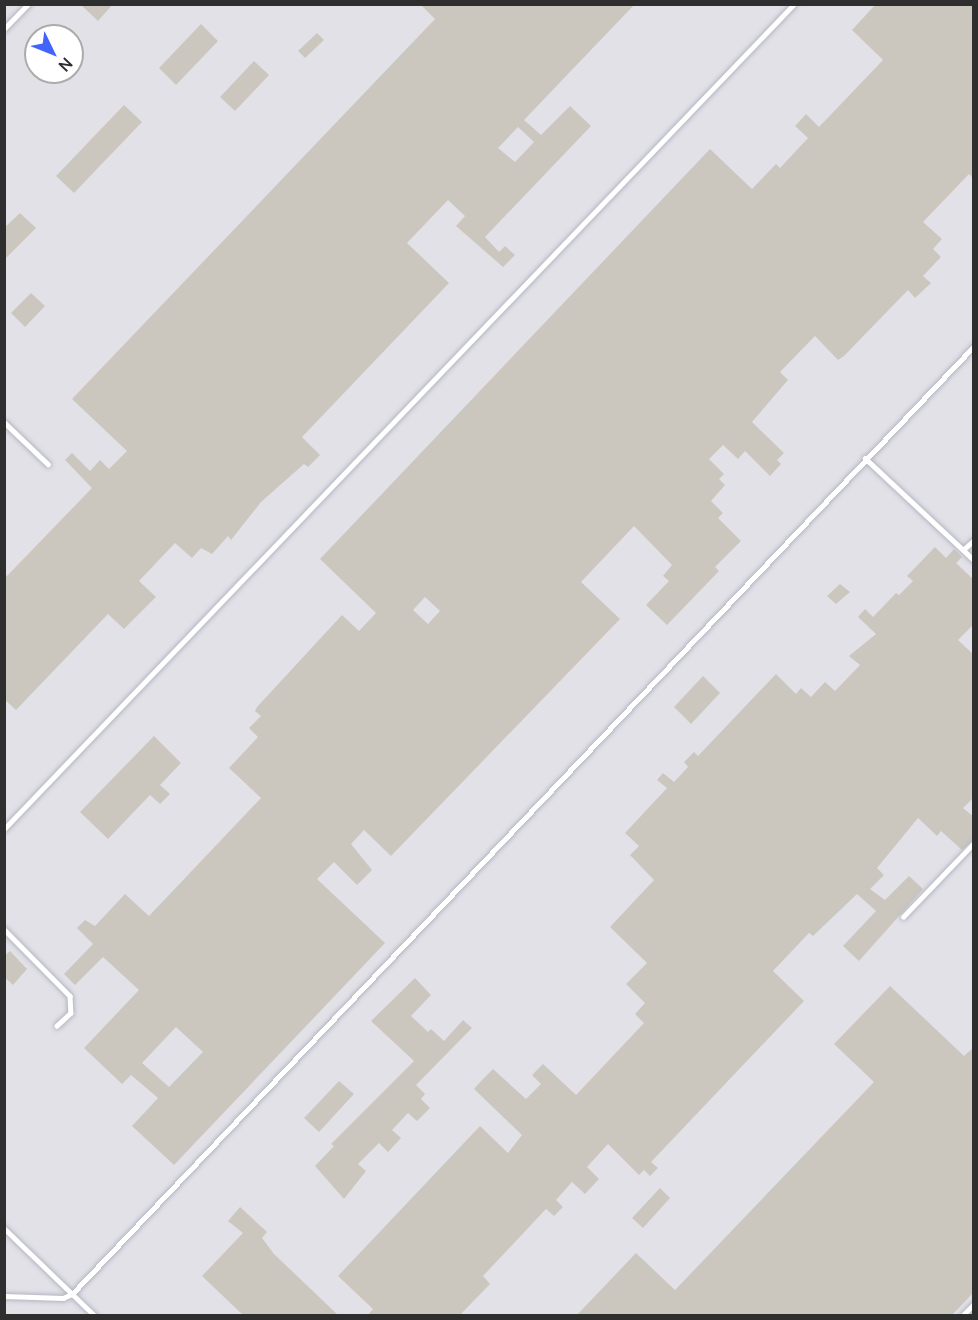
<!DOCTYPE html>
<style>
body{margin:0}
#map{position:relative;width:978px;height:1320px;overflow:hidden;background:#efe9e1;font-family:Manrope,sans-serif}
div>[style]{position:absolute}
.industrial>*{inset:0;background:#e3e1e8}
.building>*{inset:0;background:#cbc7bf}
.roads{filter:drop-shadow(0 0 2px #b4b7c1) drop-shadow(0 0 2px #b4b7c1)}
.service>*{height:4.5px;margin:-2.25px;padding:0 2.25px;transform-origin:2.25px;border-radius:2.25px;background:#fff}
span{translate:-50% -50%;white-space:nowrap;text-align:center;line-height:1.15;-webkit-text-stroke:4.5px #fff;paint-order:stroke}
.frame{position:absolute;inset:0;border:6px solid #2e2e2e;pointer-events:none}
.north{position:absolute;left:24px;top:24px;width:60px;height:60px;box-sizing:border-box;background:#fff;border:2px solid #ababab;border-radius:50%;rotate:133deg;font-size:16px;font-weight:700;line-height:24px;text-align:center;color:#2e2e2e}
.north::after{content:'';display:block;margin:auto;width:21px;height:27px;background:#4264fb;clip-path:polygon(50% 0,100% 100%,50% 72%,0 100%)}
</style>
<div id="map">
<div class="industrial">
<div style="clip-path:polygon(evenodd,5px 5px,973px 5px,973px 1315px,5px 1315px,5px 5px,36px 36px,72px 36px,72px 72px,36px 72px,36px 36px)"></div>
</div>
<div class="building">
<div style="clip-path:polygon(80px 4px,113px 4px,98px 21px)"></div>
<div style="clip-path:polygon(evenodd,420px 4px,635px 4px,524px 120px,541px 135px,570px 106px,591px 126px,485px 237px,499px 252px,505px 246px,515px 255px,503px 267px,456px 226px,465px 216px,448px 200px,407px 243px,449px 283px,302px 437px,320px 455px,308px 467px,304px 464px,261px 502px,231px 540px,228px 536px,212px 554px,201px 548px,192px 558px,175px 543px,139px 581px,156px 597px,124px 629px,108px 614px,16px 710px,4px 699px,4px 579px,92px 488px,65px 460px,72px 453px,90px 471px,100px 460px,109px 469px,127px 451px,72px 399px,435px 19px,420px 4px,518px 127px,534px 142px,515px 162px,498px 148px,518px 127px)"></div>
<div style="clip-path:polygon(evenodd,876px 4px,974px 4px,974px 179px,969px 174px,923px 222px,942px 239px,933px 249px,941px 257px,923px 276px,931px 283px,915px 298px,908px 290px,844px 356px,838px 360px,815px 336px,780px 372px,788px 380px,752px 422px,784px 453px,777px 460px,781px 464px,770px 476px,745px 451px,738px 459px,723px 445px,709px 459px,724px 474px,719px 479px,725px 485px,711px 501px,723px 513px,718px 518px,741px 541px,715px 567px,719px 571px,667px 625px,646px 605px,669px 581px,663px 576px,672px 565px,634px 526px,581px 582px,620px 619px,391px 856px,364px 830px,351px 844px,372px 870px,357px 885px,334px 862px,317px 879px,385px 943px,174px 1165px,132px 1126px,158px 1098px,131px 1075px,122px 1084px,84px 1048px,139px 990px,103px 957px,75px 985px,64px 974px,93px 944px,77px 928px,85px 920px,95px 926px,125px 894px,149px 916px,261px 798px,229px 768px,258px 737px,249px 728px,261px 716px,255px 711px,257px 707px,342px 615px,359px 631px,376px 613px,320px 559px,710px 149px,752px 189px,776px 164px,780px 168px,808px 138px,795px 126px,806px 114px,819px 127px,883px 60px,852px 30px,876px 4px,425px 597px,440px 611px,428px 624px,413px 610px,425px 597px,876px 4px,176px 1027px,203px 1052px,169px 1087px,142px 1063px,176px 1027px)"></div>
<div style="clip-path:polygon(201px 24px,218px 41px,176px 85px,159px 68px)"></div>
<div style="clip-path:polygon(317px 33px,324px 40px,305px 58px,298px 51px)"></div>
<div style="clip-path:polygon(254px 61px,269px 75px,235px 111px,220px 97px)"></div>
<div style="clip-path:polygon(124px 105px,142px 122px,74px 193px,56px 176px)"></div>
<div style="clip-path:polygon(20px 213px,36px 228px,4px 260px,4px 228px)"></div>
<div style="clip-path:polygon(31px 293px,45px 306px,25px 327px,11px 313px)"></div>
<div style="clip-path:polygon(935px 547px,946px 558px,954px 549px,962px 557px,956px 563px,974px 580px,974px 624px,958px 640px,974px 655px,974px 797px,963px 808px,974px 817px,974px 839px,962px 850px,941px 831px,937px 836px,918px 818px,877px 868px,884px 875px,870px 889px,885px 900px,909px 876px,923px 889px,859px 961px,843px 946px,876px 911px,857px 894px,813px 936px,809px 933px,773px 971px,804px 1001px,651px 1162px,658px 1168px,650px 1176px,644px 1170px,639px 1175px,608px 1144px,587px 1167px,599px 1179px,585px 1194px,572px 1182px,556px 1200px,563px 1207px,554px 1216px,546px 1209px,483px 1276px,490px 1284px,459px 1316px,367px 1316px,373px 1309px,338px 1276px,480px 1126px,508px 1153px,522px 1135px,474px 1089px,482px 1080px,493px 1069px,526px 1099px,541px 1084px,532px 1075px,543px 1064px,576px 1095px,644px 1023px,635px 1014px,645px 1003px,626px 984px,647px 963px,610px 927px,654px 880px,630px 855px,639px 846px,625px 833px,667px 788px,657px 780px,663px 773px,674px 782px,688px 767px,684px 762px,694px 752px,698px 756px,776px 674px,796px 694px,801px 688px,811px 697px,825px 682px,835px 691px,860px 665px,849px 656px,876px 634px,858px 617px,865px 609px,873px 617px,896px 593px,899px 595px,913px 581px,907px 576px)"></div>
<div style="clip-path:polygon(840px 584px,850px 592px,836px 604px,827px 596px)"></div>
<div style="clip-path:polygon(703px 676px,720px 693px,691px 724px,674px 707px)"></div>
<div style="clip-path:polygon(154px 736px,181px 763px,160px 785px,170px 794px,160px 804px,150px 795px,108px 839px,80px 812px)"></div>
<div style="clip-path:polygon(10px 951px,27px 969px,13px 985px,4px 977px,4px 956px)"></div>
<div style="clip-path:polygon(415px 978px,431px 995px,411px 1016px,428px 1032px,431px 1029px,444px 1041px,463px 1020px,472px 1028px,416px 1085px,425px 1094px,421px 1099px,430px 1108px,417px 1121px,408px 1113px,392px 1130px,401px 1138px,388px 1152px,379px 1143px,358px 1164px,366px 1171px,344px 1199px,315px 1166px,334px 1146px,331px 1144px,414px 1061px,371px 1021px)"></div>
<div style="clip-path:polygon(890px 986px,964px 1056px,974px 1047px,974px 1292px,951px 1316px,576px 1316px,636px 1253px,675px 1290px,874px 1082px,834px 1044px)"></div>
<div style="clip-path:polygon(339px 1081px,354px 1094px,319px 1132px,304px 1118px)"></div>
<div style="clip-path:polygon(660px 1188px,670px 1198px,643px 1228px,632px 1218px)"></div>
<div style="clip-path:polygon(240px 1207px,267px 1232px,262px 1238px,274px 1254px,339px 1316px,244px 1316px,202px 1276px,243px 1233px,228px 1221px)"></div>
</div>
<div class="roads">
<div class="service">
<div style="left:4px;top:29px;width:35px;rotate:-46deg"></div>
<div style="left:4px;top:422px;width:61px;rotate:43.7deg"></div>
<div style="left:865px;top:458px;width:149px;rotate:43.1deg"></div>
<div style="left:963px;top:550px;width:15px;rotate:-42deg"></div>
<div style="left:4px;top:829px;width:1142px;rotate:-46.24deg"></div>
<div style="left:903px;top:917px;width:103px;rotate:-46.2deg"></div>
<div style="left:4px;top:929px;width:94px;rotate:45.4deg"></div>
<div style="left:70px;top:996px;width:17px;rotate:87deg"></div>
<div style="left:71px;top:1013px;width:19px;rotate:137deg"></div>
<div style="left:4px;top:1228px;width:127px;rotate:44deg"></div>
<div style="left:4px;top:1296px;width:59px;rotate:1.9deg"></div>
<div style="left:63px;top:1298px;width:10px;rotate:-24deg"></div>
<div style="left:72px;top:1294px;width:1309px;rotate:-46.42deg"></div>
<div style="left:962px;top:1316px;width:17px;rotate:-45deg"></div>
</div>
</div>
<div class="frame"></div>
<div class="north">N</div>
</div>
